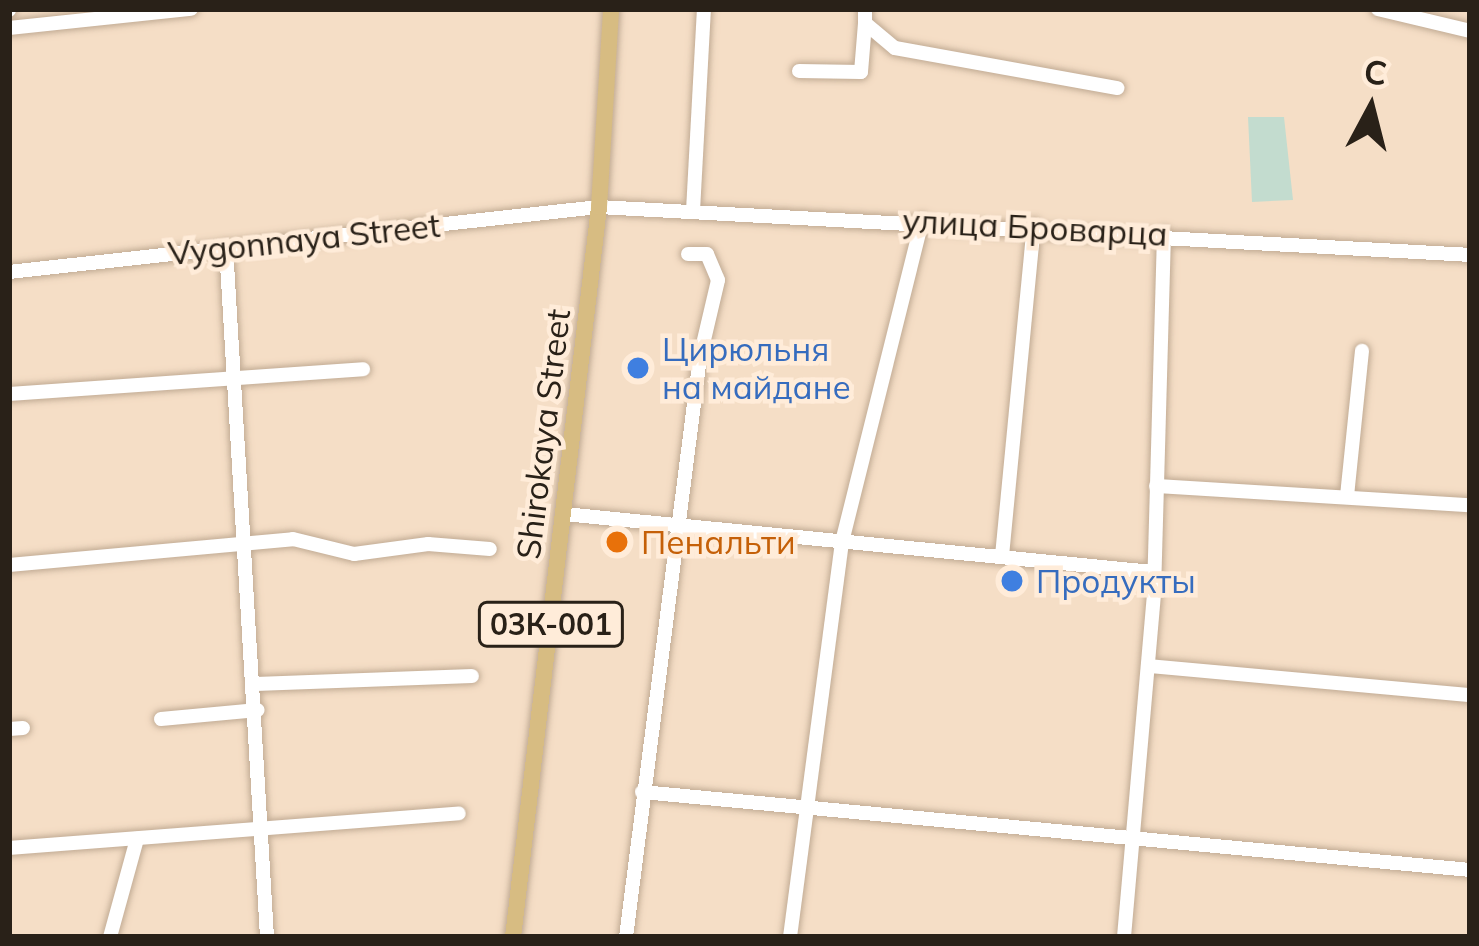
<!DOCTYPE html>
<meta charset="utf-8">
<style>
body{margin:0}
#map{position:relative;width:1479px;height:946px;overflow:hidden;background:#f5dec6;font-family:Mulish,sans-serif}
div>[style]{position:absolute}
.green>*{inset:0;background:#c3dccf}
.roads{filter:drop-shadow(0 0 3px #c1ab94) drop-shadow(0 0 3px #c1ab94)}
.minor>*{height:14px;margin:-7px;padding:0 7px;transform-origin:7px;border-radius:7px;background:#fff}
.major>*{height:16px;margin:-8px;padding:0 8px;transform-origin:8px;border-radius:8px;background:#d7bc82}
.dots>*{width:33px;height:33px;translate:-50% -50%;box-sizing:border-box;border:6px solid #ffecd9;border-radius:50%}
span{translate:-50% -50%;white-space:nowrap;text-align:center;line-height:1.15;-webkit-text-stroke:9px #ffecd9;paint-order:stroke}
.shield-label span{padding:3px 9px;background:#ffecd9;border:3px solid;border-radius:9px;-webkit-text-stroke-width:0}
.shield-label{font-size:30px;color:#292118;font-weight:700}
.street-label{font-size:33px;color:#292118}
.shop-label{font-size:33px;color:#366cbe}
.left{translate:0 -50%;text-align:left}
.food-label{font-size:33px;color:#c56008}
.frame{position:absolute;inset:0;border:12px solid #292118;pointer-events:none}
.north{position:absolute;left:1311px;top:48px;width:120px;height:120px;-webkit-text-stroke:9px #ffecd9;paint-order:stroke;rotate:7deg;font-size:33px;font-weight:700;line-height:48px;text-align:center;color:#292118}
.north::after{content:'';display:block;margin:auto;width:42px;height:54px;background:#292118;clip-path:polygon(50% 0,100% 100%,50% 72%,0 100%)}
</style>
<div id="map">
<div class="green">
<div style="clip-path:polygon(1248px 117px,1284px 117px,1293px 200px,1252px 202px)"></div>
</div>
<div class="roads">
<div class="minor">
<div style="left:865px;top:9px;width:14px;rotate:90deg"></div>
<div style="left:865px;top:23px;width:39px;rotate:40deg"></div>
<div style="left:895px;top:48px;width:226px;rotate:10.2deg"></div>
<div style="left:1378px;top:9px;width:95px;rotate:13.4deg"></div>
<div style="left:9px;top:10px;width:1px;rotate:-90deg"></div>
<div style="left:9px;top:28px;width:183px;rotate:-6deg"></div>
<div style="left:799px;top:71px;width:62px;rotate:0.9deg"></div>
<div style="left:861px;top:72px;width:49px;rotate:-85.3deg"></div>
<div style="left:693px;top:211px;width:202px;rotate:-86.9deg"></div>
<div style="left:226px;top:247px;width:691px;rotate:86.6deg"></div>
<div style="left:9px;top:272px;width:594px;rotate:-6.29deg"></div>
<div style="left:599px;top:207px;width:872px;rotate:3.15deg"></div>
<div style="left:9px;top:394px;width:355px;rotate:-4deg"></div>
<div style="left:1156px;top:486px;width:315px;rotate:3.5deg"></div>
<div style="left:1347px;top:496px;width:146px;rotate:-84.1deg"></div>
<div style="left:564px;top:514px;width:591px;rotate:5.63deg"></div>
<div style="left:1002px;top:556px;width:332px;rotate:-84.5deg"></div>
<div style="left:9px;top:565px;width:285px;rotate:-5.2deg"></div>
<div style="left:293px;top:539px;width:63px;rotate:13.8deg"></div>
<div style="left:354px;top:554px;width:75px;rotate:-7.7deg"></div>
<div style="left:428px;top:544px;width:62px;rotate:4.6deg"></div>
<div style="left:1149px;top:666px;width:322px;rotate:5.2deg"></div>
<div style="left:256px;top:684px;width:216px;rotate:-2.1deg"></div>
<div style="left:161px;top:719px;width:97px;rotate:-5.3deg"></div>
<div style="left:9px;top:729px;width:14px;rotate:-4deg"></div>
<div style="left:642px;top:792px;width:832px;rotate:5.38deg"></div>
<div style="left:9px;top:848px;width:451px;rotate:-4.4deg"></div>
<div style="left:110px;top:937px;width:102px;rotate:-74.6deg"></div>
<div style="left:626px;top:937px;width:585px;rotate:-82.73deg"></div>
<div style="left:700px;top:357px;width:79px;rotate:-76.8deg"></div>
<div style="left:718px;top:280px;width:28px;rotate:-113deg"></div>
<div style="left:707px;top:254px;width:19px;rotate:180deg"></div>
<div style="left:790px;top:937px;width:398px;rotate:-82.5deg"></div>
<div style="left:842px;top:542px;width:331px;rotate:-76deg"></div>
<div style="left:1124px;top:937px;width:346px;rotate:-85deg"></div>
<div style="left:1154px;top:592px;width:358px;rotate:-88.4deg"></div>
</div>
<div class="major">
<div style="left:513px;top:937px;width:735px;rotate:-83.28deg"></div>
<div style="left:599px;top:207px;width:198px;rotate:-86.5deg"></div>
</div>
</div>
<div class="dots">
<div style="left:638px;top:368px;background:#3f7fe0"></div>
<div style="left:617px;top:542px;background:#e8710a"></div>
<div style="left:1012px;top:581px;background:#3f7fe0"></div>
</div>
<div class="shield-label">
<span style="left:551px;top:624px">03К-001</span>
</div>
<div class="street-label">
<span style="left:1035px;top:227px;rotate:3deg">улица Броварца</span>
<span style="left:304px;top:239px;rotate:-6deg">Vygonnaya Street</span>
<span style="left:543px;top:434px;rotate:-83deg">Shirokaya Street</span>
</div>
<div class="shop-label">
<span class="left" style="left:662px;top:368px">Цирюльня<br>на майдане</span>
<span class="left" style="left:1036px;top:581px">Продукты</span>
</div>
<div class="food-label">
<span class="left" style="left:641px;top:542px">Пенальти</span>
</div>
<div class="frame"></div>
<div class="north">С</div>
</div>
